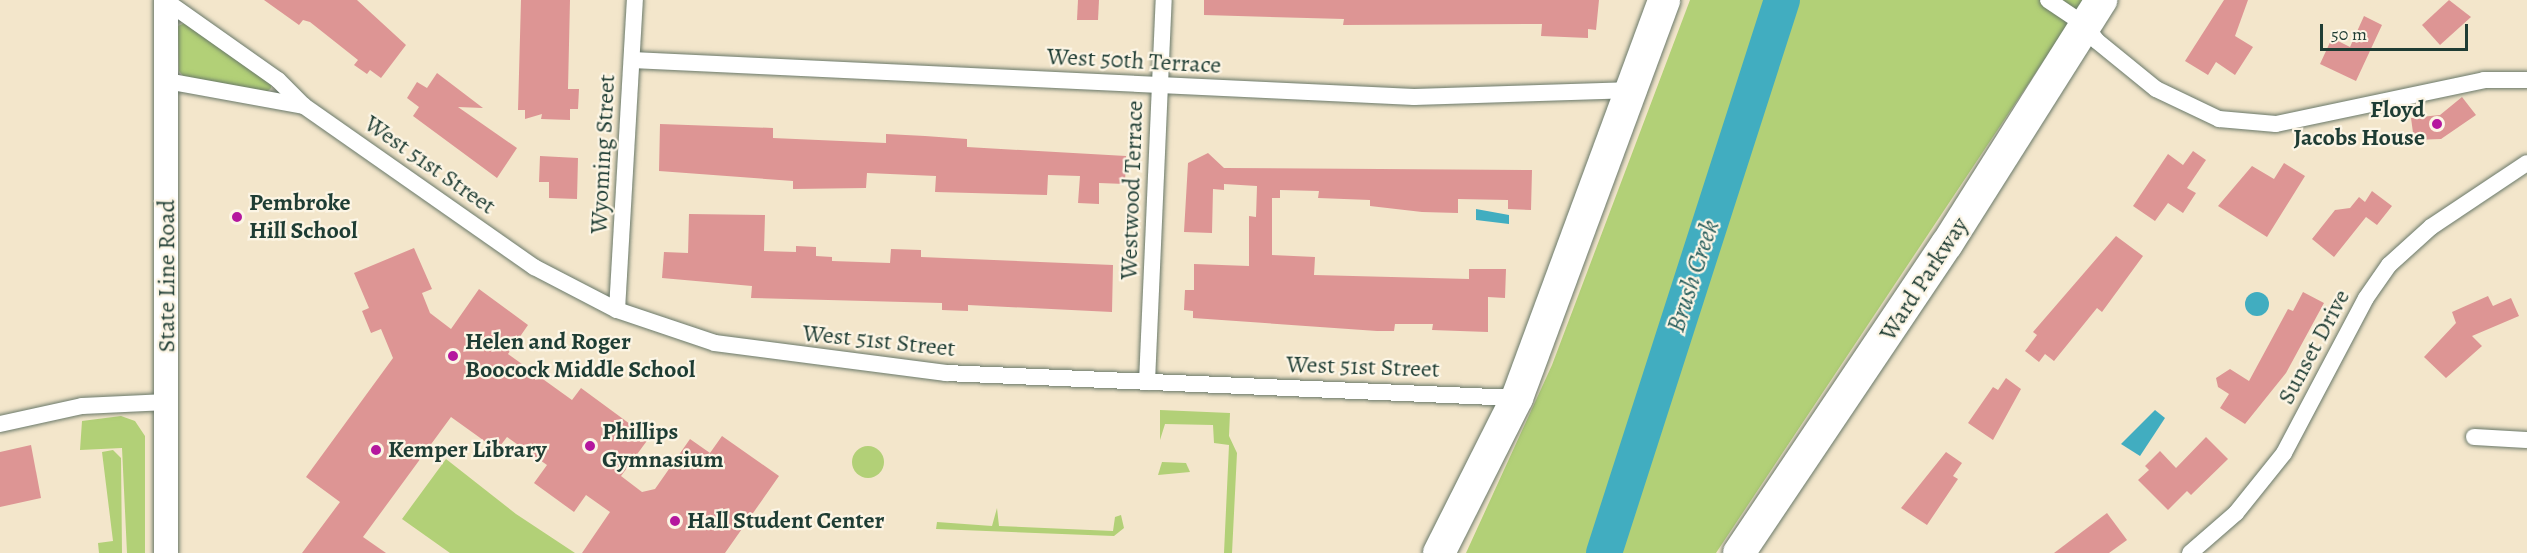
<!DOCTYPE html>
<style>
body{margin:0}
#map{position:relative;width:2527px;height:553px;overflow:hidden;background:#f3e6cb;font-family:Alegreya,serif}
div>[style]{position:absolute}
.green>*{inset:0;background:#b2d077}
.round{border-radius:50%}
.water>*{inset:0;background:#41adc0}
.river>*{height:36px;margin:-18px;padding:0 18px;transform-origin:18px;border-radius:18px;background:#41adc0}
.building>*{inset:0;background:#dd9594}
.roads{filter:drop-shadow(0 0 2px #697869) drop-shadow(0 0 2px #697869)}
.street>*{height:16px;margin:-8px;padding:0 8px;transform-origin:8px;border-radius:8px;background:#fff}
.secondary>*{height:24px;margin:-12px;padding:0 12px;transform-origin:12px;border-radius:12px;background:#fff}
.highway>*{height:32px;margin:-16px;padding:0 16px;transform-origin:16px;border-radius:16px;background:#fff}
.dots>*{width:16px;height:16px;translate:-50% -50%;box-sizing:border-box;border:3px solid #fcf5e5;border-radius:50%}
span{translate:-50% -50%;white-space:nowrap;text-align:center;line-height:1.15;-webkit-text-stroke:4.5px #fcf5e5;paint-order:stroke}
.street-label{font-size:24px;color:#1f3d34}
.poi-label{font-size:24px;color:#1f3d34;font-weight:700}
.right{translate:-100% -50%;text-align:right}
.left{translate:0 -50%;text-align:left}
.water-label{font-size:26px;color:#295f5e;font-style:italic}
.scale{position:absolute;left:2320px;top:24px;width:148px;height:27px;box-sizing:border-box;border:3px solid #1f3d34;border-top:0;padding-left:8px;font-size:18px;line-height:21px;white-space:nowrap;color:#1f3d34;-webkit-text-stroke:4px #fcf5e5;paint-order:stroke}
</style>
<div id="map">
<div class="green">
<div style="clip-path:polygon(1690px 0,2084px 0,1716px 553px,1466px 553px,1552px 365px)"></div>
<div style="clip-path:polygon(185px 23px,271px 83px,271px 88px,266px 93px,184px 77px,179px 71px,178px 26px)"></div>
<div style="clip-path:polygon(1160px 410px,1230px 413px,1229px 436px,1237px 453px,1232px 553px,1224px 553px,1229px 445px,1214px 443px,1213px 425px,1165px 424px,1160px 440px)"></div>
<div style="clip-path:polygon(121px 416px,135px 421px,145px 436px,145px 553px,127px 553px,122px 448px,80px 450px,82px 421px)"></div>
<div class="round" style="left:852px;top:446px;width:32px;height:32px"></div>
<div style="clip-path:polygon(113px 450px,121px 458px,122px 553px,99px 553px,98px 543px,113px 541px,102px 452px)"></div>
<div style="clip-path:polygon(446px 459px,516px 514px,575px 553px,450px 553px,402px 519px)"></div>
<div style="clip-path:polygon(1162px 462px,1186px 463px,1190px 472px,1158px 475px)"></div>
<div style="clip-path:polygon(997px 508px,999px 526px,1113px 531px,1115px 517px,1121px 515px,1124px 528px,1114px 536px,936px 529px,937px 522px,992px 526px)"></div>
</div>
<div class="water">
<div style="clip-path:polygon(1476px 209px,1509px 215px,1509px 224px,1476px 220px)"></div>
<div class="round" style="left:2245px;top:292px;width:24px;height:24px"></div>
<div style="clip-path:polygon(2155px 410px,2165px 418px,2140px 456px,2121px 444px)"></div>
</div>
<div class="river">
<div style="left:1604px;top:553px;width:581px;rotate:-72.16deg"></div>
</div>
<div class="building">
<div style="clip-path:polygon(264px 0,357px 0,406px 45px,381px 78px,370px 70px,367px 74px,354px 65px,358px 60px,310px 22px,303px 20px,299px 25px)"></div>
<div style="clip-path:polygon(521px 0,570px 0,568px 89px,579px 89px,578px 109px,570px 109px,570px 120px,541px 119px,542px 114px,525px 119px,525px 110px,518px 110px)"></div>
<div style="clip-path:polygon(1078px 0,1099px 0,1098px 20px,1077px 20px)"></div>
<div style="clip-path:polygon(1204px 0,1599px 0,1596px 30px,1588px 29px,1588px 38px,1541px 36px,1542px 24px,1343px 25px,1344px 19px,1204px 15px)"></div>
<div style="clip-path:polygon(2224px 0,2248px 0,2235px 36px,2253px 47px,2235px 75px,2216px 62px,2208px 75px,2185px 61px)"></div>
<div style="clip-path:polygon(2449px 0,2471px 17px,2440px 45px,2422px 25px)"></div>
<div style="clip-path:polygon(2364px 16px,2382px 25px,2356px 81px,2320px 64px,2332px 38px,2350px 47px)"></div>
<div style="clip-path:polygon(437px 73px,483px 108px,458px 107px,517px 148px,497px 178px,413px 116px,419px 107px,407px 98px,417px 82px,427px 88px)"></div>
<div style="clip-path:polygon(2462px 97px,2476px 115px,2441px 139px,2414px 140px,2411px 118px,2440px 115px)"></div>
<div style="clip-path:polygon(660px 124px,773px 128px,773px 138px,886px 143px,886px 134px,925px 136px,967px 139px,967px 147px,1126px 156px,1125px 184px,1099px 183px,1099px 204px,1078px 203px,1080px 176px,1048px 175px,1047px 195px,935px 192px,936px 176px,867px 173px,866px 188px,793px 189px,793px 181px,659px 171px)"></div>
<div style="clip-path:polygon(2193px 151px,2206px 160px,2187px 188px,2196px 193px,2183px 213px,2168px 203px,2155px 221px,2133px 206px,2168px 154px,2183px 165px)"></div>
<div style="clip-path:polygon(1208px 153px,1224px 168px,1532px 170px,1531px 210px,1508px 209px,1508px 200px,1458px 199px,1458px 213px,1422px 212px,1370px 206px,1370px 200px,1318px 198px,1319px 191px,1280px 190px,1280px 198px,1272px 198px,1272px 255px,1315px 257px,1314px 275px,1469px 279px,1469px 269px,1506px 269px,1505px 298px,1488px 297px,1488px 332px,1432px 330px,1433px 324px,1395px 324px,1394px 331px,1377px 331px,1193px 318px,1193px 311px,1184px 310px,1185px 290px,1194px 290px,1194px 264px,1249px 266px,1249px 216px,1256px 217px,1257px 186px,1224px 184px,1224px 190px,1213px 189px,1212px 233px,1184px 232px,1188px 163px)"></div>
<div style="clip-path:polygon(540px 156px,578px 158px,577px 199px,549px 198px,549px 182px,539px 182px)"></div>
<div style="clip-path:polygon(2284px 163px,2305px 176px,2267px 237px,2218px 206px,2252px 166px,2274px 179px)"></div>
<div style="clip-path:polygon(2372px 191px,2392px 206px,2377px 225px,2366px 217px,2334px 257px,2312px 239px,2335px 210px,2350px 208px,2359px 197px,2365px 202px)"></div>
<div style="clip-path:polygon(689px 214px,765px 215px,764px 251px,796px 252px,796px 246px,816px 247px,816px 256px,832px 257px,832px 261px,890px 263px,891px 249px,921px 250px,921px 257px,1113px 265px,1112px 312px,968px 305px,968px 311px,942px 310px,942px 303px,751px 298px,752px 286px,662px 278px,664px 252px,688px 253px)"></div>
<div style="clip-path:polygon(2116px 236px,2143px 256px,2102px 312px,2097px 308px,2054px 361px,2045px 354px,2039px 362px,2025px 351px,2037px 335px,2033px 332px)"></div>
<div style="clip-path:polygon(414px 248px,432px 289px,422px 293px,430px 313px,451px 329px,479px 289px,528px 325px,508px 354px,572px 400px,581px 388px,649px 438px,621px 476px,642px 492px,655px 489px,690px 439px,710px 453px,722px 436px,779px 476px,725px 553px,582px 553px,610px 512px,586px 495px,574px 512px,534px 483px,547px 465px,507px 437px,497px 450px,451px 417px,363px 537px,386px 553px,302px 553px,340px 502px,306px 477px,393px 358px,381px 329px,371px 333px,362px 311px,369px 308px,354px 273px)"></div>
<div style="clip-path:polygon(2303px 292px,2324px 303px,2286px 373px,2245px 424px,2220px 408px,2229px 394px,2218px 387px,2216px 378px,2230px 369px,2249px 381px,2288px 309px,2293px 311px)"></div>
<div style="clip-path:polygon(2488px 296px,2493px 306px,2511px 298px,2519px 316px,2472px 336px,2482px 346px,2446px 378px,2424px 357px,2456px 323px,2452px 312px)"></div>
<div style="clip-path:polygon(2006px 378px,2021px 389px,1993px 440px,1968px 423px,1993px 387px,1998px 390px)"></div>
<div style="clip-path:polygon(2206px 437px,2228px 459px,2191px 495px,2187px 491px,2168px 510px,2138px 480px,2149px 470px,2145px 466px,2160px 451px,2176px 468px)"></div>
<div style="clip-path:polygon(31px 445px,41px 498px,0 507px,0 452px)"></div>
<div style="clip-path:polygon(1946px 452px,1962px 463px,1953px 476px,1958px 479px,1927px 525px,1901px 508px)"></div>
<div style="clip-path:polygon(2107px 513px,2127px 540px,2109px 553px,2054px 553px)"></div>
</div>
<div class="roads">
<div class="street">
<div style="left:2048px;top:0;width:45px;rotate:34deg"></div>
<div style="left:2085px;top:25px;width:20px;rotate:53deg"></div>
<div style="left:2097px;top:41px;width:76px;rotate:39.1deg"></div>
<div style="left:2156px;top:89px;width:70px;rotate:25.5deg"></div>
<div style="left:2219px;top:119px;width:57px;rotate:5deg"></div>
<div style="left:2276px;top:124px;width:213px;rotate:-11.9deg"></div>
<div style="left:2484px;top:80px;width:43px"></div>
<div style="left:166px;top:1px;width:137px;rotate:35.2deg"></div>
<div style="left:278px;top:80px;width:37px;rotate:45deg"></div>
<div style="left:304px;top:106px;width:281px;rotate:35deg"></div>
<div style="left:534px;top:267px;width:93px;rotate:27.4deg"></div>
<div style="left:617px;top:310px;width:103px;rotate:18.6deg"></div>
<div style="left:715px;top:343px;width:233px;rotate:7.4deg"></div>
<div style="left:946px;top:373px;width:572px;rotate:2.51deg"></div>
<div style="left:632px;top:60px;width:783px;rotate:2.71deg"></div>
<div style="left:1414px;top:97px;width:220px;rotate:-1.8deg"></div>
<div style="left:167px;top:81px;width:139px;rotate:10.3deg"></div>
<div style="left:617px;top:310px;width:311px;rotate:-86.7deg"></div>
<div style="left:1147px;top:382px;width:382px;rotate:-87.5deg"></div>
<div style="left:0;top:424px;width:84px;rotate:-12.4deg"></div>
<div style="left:82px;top:406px;width:85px;rotate:-2.7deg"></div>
<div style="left:2474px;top:437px;width:53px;rotate:3.2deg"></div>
<div style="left:2190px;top:553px;width:61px;rotate:-41deg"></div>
<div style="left:2236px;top:513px;width:77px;rotate:-51.3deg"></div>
<div style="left:2284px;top:453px;width:175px;rotate:-62.1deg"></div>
<div style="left:2366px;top:298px;width:40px;rotate:-55.1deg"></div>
<div style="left:2389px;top:265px;width:57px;rotate:-42.1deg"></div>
<div style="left:2431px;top:227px;width:115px;rotate:-33.7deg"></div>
</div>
<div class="secondary">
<div style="left:166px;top:0;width:553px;rotate:90deg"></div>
</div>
<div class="highway">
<div style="left:1439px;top:553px;width:174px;rotate:-63.3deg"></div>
<div style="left:1517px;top:398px;width:424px;rotate:-69.7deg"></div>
<div style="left:1739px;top:553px;width:372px;rotate:-56.1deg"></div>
<div style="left:1947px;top:244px;width:289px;rotate:-57.7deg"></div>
</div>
</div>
<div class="dots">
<div style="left:2437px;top:124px;background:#b5179e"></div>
<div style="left:237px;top:217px;background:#b5179e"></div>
<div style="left:453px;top:356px;background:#b5179e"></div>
<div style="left:590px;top:446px;background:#b5179e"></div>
<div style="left:376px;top:450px;background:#b5179e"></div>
<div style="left:675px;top:521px;background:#b5179e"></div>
</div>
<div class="street-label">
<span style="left:1134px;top:61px;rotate:3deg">West 50th Terrace</span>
<span style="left:603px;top:154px;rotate:-87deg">Wyoming Street</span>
<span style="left:430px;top:165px;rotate:35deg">West 51st Street</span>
<span style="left:1132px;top:190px;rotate:-88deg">Westwood Terrace</span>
<span style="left:167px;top:276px;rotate:-90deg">State Line Road</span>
<span style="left:1924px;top:279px;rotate:-57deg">Ward Parkway</span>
<span style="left:879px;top:341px;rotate:6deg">West 51st Street</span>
<span style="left:2314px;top:347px;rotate:-62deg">Sunset Drive</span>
<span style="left:1363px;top:367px;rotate:2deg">West 51st Street</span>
</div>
<div class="poi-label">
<span class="right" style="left:2425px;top:124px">Floyd<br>Jacobs House</span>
<span class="left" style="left:249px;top:217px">Pembroke<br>Hill School</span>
<span class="left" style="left:465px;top:356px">Helen and Roger<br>Boocock Middle School</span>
<span class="left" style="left:602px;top:446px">Phillips<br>Gymnasium</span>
<span class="left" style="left:388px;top:450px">Kemper Library</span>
<span class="left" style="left:687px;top:521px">Hall Student Center</span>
</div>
<div class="water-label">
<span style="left:1693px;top:276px;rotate:-72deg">Brush Creek</span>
</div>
<div class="scale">50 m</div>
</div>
